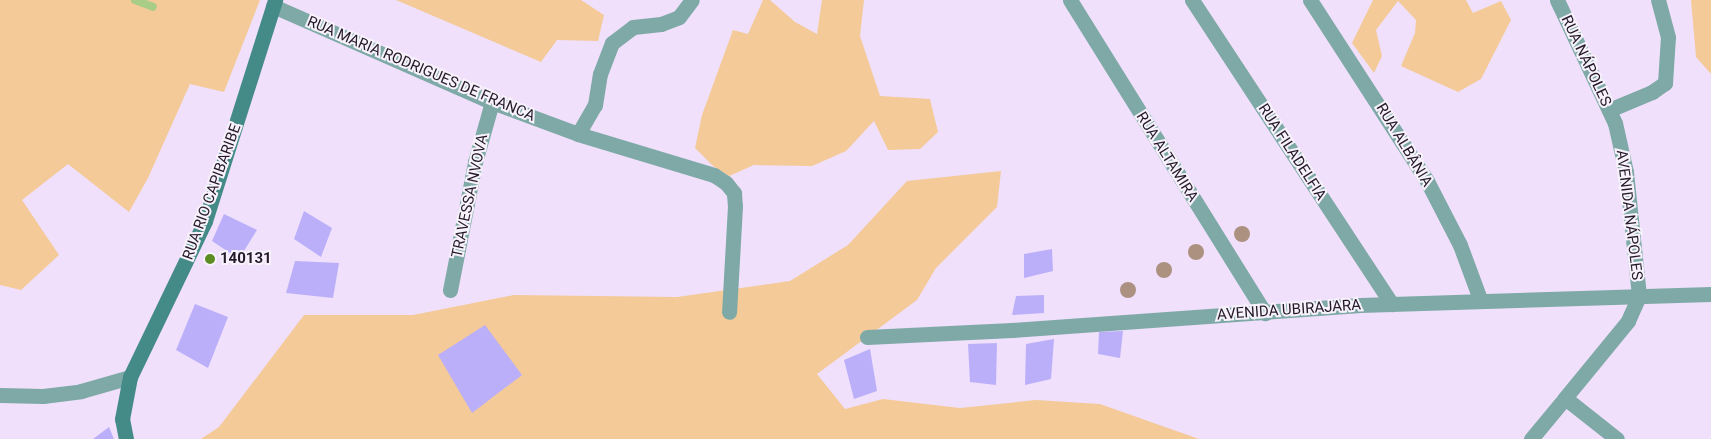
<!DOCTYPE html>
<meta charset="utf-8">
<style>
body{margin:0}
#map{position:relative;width:1711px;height:439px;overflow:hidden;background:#f0e0fb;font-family:Roboto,sans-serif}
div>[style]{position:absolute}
.green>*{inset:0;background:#f4ca98}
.stream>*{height:8px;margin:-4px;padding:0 4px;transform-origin:4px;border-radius:4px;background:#a7cd86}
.building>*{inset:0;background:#bbaff9}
.street>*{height:15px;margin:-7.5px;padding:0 7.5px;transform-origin:7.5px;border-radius:7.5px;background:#7ea9a7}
.secondary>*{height:15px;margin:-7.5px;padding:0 7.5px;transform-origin:7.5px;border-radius:7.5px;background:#448b87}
.trees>*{width:16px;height:16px;margin:-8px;border-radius:50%;background:#ac9181}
.dots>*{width:14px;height:14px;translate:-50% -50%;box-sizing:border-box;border:2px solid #f7f2fb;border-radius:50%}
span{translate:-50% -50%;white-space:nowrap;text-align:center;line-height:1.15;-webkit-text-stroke:4px #f7f2fb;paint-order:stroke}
.street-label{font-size:15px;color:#241a2a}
.poi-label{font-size:15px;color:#241a2a;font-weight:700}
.left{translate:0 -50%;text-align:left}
</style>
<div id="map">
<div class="green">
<div style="clip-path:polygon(0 0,260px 0,224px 92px,190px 84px,148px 178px,129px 212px,68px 164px,22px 200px,59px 255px,21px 290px,0 285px)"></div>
<div style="clip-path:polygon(396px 0,581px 0,604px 15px,598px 41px,557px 40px,541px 62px)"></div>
<div style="clip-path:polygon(763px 0,770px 0,795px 22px,817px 34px,822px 0,864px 0,860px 36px,880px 96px,930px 99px,938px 132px,920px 149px,888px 150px,874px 121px,846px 151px,812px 166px,754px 165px,729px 176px,713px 166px,695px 148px,702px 115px,733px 30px,748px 34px)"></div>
<div style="clip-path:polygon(1373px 0,1466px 0,1473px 13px,1501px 1px,1511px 20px,1481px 79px,1458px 92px,1401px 66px,1415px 33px,1416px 20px,1398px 1px,1376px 30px,1382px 56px,1374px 73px,1352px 43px)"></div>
<div style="clip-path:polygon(1691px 0,1711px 0,1711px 74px,1696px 57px)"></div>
<div style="clip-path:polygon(1001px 171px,997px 207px,936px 268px,917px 300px,817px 374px,845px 409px,883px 399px,960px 408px,1036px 400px,1100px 404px,1199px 439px,201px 439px,219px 427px,304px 315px,413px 315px,514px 295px,677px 297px,790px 281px,848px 245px,907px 181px)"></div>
</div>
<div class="stream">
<div style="left:135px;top:0;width:19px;rotate:21deg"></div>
</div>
<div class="building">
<div style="clip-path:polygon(304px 211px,332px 228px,321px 257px,294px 239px)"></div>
<div style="clip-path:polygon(224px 214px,257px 230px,239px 259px,212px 241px)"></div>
<div style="clip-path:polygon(1052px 249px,1053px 271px,1024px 278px,1024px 254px)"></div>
<div style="clip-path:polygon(295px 261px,339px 263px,333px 298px,286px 293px)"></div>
<div style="clip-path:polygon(1044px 295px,1044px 313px,1012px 315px,1016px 296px)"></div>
<div style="clip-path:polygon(195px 304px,228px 317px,208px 368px,176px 350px)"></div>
<div style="clip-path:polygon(485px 325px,522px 375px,472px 413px,438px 355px)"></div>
<div style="clip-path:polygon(1123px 331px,1120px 358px,1098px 354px,1099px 332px)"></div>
<div style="clip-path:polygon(1054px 339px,1051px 379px,1025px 385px,1026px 344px)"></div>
<div style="clip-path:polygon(997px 343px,996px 385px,970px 382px,968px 344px)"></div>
<div style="clip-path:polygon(870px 349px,877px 391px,854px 399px,844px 360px)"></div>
<div style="clip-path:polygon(109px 427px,114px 439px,93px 439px)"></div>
</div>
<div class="street">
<div style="left:1070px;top:0;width:369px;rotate:58.1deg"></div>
<div style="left:1192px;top:0;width:364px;rotate:56.7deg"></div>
<div style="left:1310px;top:0;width:216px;rotate:57.1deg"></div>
<div style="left:1427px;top:181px;width:72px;rotate:62.7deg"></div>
<div style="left:1460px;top:245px;width:58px;rotate:69.7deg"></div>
<div style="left:1557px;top:0;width:136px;rotate:64.8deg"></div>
<div style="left:1615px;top:123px;width:50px;rotate:77.3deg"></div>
<div style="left:1626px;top:172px;width:125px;rotate:84deg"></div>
<div style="left:1639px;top:296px;width:27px;rotate:114deg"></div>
<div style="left:1628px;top:321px;width:99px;rotate:129.3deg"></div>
<div style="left:1565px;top:398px;width:66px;rotate:38.3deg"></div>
<div style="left:273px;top:6px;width:239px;rotate:23.7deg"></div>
<div style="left:492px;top:102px;width:92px;rotate:20.4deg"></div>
<div style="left:578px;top:134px;width:142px;rotate:16.8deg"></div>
<div style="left:714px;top:175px;width:14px;rotate:34deg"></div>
<div style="left:726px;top:183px;width:13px;rotate:51deg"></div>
<div style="left:734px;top:193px;width:13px;rotate:86deg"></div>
<div style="left:735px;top:206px;width:106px;rotate:93.2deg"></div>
<div style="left:1609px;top:110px;width:47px;rotate:-22.7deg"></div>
<div style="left:1652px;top:92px;width:16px;rotate:-35deg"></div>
<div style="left:1665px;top:83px;width:46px;rotate:-86.3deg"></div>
<div style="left:1668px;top:37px;width:38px;rotate:-105deg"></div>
<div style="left:578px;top:134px;width:34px;rotate:-60deg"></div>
<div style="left:595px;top:105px;width:31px;rotate:-81deg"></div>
<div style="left:600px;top:74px;width:33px;rotate:-69deg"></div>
<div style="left:612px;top:43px;width:26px;rotate:-37deg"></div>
<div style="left:633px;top:27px;width:28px;rotate:-6deg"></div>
<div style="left:661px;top:24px;width:19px;rotate:-21deg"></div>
<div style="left:679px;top:17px;width:21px;rotate:-53deg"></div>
<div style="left:450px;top:290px;width:130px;rotate:-78.9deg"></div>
<div style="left:475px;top:162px;width:62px;rotate:-74.2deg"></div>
<div style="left:867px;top:337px;width:145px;rotate:-2.8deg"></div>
<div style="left:1012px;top:330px;width:349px;rotate:-4.1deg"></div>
<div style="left:1360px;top:305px;width:351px;rotate:-1.8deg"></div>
<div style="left:0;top:395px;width:43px;rotate:1.3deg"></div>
<div style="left:43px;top:396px;width:38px;rotate:-7deg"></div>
<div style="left:81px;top:391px;width:51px;rotate:-15.9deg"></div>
<div style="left:1531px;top:439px;width:53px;rotate:-50.3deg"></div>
</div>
<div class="secondary">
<div style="left:126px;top:439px;width:20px;rotate:-101deg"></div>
<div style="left:122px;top:419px;width:43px;rotate:-79.2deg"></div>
<div style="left:130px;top:377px;width:173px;rotate:-64.3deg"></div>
<div style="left:205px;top:221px;width:232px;rotate:-72.4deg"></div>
</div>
<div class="trees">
<div style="left:1242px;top:234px"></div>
<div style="left:1196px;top:252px"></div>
<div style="left:1164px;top:270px"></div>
<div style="left:1128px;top:290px"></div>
</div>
<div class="dots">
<div style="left:210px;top:259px;background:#5b8d23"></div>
</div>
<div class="street-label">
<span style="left:1586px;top:61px;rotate:65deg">RUA NÁPOLES</span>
<span style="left:421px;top:69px;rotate:23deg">RUA MARIA RODRIGUES DE FRANCA</span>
<span style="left:1404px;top:145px;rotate:59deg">RUA ALBÂNIA</span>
<span style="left:1292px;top:152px;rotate:57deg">RUA FILADELFIA</span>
<span style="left:1167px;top:157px;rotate:58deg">RUA ALTAMIRA</span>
<span style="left:212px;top:192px;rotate:-70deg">RUA RIO CAPIBARIBE</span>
<span style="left:470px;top:196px;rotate:-78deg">TRAVESSA NVOVA</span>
<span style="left:1629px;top:215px;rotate:83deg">AVENIDA NÁPOLES</span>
<span style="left:1289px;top:310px;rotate:-4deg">AVENIDA UBIRAJARA</span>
</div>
<div class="poi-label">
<span class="left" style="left:220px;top:259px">140131</span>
</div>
</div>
